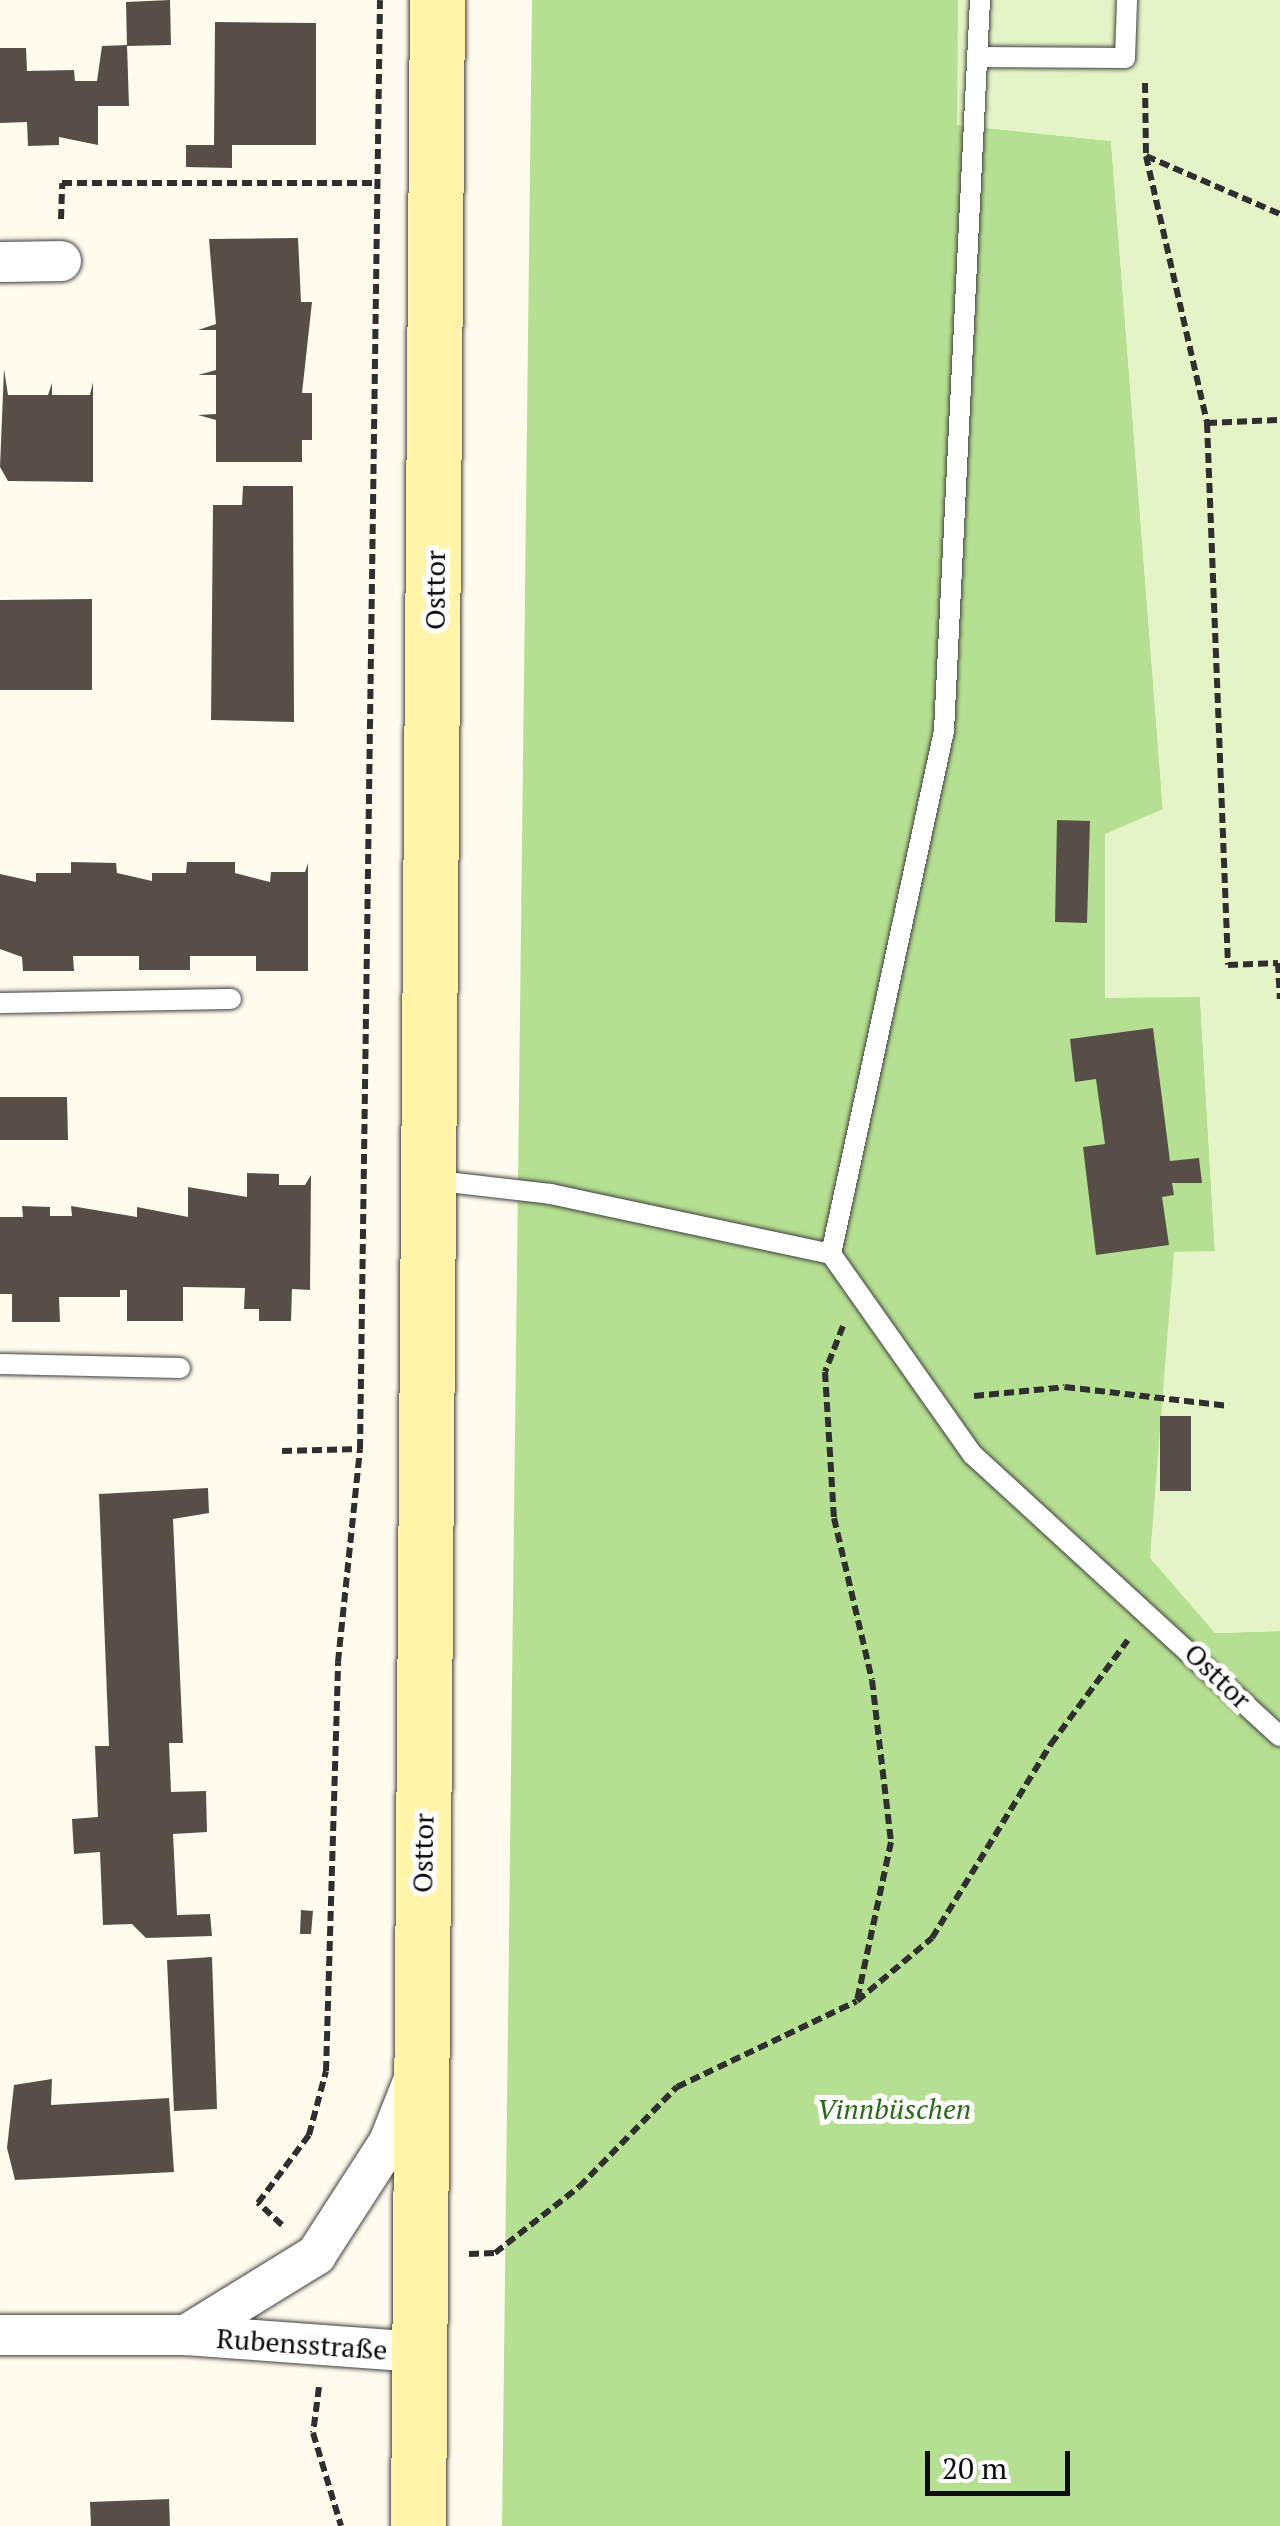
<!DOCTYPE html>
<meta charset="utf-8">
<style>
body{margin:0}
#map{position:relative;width:1280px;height:2526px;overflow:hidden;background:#fffbed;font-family:"PT Serif",serif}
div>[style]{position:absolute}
.forest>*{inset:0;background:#b6e091}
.pitch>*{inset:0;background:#e5f4c6}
.building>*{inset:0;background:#574e48}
.path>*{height:6px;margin-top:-3px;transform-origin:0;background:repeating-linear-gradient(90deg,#2f2f2f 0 10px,transparent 0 15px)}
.roads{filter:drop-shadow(0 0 2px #404040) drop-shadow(0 0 2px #404040)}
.lane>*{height:20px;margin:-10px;padding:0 10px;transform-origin:10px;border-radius:10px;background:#fff}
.street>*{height:40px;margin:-20px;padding:0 20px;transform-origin:20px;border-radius:20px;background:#fff}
.secondary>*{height:55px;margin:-27.5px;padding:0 27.5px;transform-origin:27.5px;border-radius:27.5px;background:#fff4a8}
span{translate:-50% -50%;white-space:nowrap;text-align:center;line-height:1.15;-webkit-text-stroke:10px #fff;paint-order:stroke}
.street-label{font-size:28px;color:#0d0d0d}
.park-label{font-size:28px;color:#2a6b17;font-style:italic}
.scale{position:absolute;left:925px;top:2451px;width:145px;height:45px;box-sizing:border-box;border:5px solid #0d0d0d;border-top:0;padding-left:12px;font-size:30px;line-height:35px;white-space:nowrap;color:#0d0d0d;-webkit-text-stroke:8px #fff;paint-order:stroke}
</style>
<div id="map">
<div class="forest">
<div style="clip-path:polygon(532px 0,958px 0,958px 125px,1111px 141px,1163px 810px,1105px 997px,1200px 996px,1215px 1252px,1174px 1252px,1215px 1633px,1280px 1631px,1280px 2526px,502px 2526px)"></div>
</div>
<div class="pitch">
<div style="clip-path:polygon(958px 0,1280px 0,1280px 1631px,1215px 1633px,1150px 1558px,1174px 1252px,1215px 1251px,1200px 997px,1105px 998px,1105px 834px,1163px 809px,1111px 141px,957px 125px)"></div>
</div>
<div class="building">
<div style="clip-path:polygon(170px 0,171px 45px,127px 46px,126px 2px)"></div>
<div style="clip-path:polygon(215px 22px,316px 23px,316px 145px,232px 145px,232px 168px,186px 167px,186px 145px,214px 145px)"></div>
<div style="clip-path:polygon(127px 45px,129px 106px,98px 106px,98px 145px,59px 137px,59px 145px,28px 146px,27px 122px,0 123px,0 48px,26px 48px,27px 71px,74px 70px,75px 81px,97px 81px,102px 46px)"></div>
<div style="clip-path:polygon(298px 238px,301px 302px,312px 302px,302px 393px,312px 393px,312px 440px,302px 440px,302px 462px,216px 462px,216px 420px,198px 415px,216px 414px,216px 375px,198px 375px,216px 370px,216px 330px,198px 330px,216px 324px,209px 239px)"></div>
<div style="clip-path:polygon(4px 369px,8px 395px,48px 395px,52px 383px,52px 395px,90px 395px,93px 382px,93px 482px,8px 481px,0 467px)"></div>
<div style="clip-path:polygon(243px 486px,293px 486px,294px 722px,211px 720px,213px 505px,242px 505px)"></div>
<div style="clip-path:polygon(92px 599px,92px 690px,0 690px,0 600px)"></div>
<div style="clip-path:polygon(1057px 820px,1090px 821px,1087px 923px,1055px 922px)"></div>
<div style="clip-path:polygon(71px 862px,116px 863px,117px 873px,152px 881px,152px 873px,186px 873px,187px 862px,235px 862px,235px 873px,270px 882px,271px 872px,305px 872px,308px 863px,308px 971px,256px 971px,256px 956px,190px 956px,190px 970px,139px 970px,139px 956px,73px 956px,74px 971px,23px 971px,22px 957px,0 949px,0 874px,36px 882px,36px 873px,71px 873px)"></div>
<div style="clip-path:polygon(1153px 1028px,1170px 1161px,1199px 1158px,1202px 1183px,1172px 1183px,1174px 1195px,1162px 1197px,1169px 1245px,1096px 1255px,1083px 1147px,1105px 1144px,1096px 1079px,1075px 1082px,1070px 1039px)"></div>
<div style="clip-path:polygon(0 1097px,67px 1097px,68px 1140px,0 1140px)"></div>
<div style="clip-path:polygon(247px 1173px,279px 1174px,279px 1185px,305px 1185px,311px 1175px,310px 1290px,292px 1289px,291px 1321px,259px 1321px,259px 1309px,244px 1309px,245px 1288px,183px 1287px,183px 1321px,127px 1321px,127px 1290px,120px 1290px,120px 1297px,59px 1297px,60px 1322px,12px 1322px,12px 1294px,0 1294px,0 1217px,23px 1217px,22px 1206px,50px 1207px,50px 1216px,72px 1216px,71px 1206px,137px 1217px,137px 1207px,188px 1217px,188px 1187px,247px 1197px)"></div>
<div style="clip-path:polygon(1160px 1416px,1191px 1416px,1191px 1491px,1160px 1491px)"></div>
<div style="clip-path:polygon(208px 1488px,209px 1513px,173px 1519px,183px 1743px,169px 1743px,171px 1792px,206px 1791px,207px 1832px,173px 1834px,177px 1915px,210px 1914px,212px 1936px,146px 1938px,132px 1924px,103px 1925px,100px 1852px,74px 1854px,72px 1819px,98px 1817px,95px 1746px,109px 1746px,99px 1494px)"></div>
<div style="clip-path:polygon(301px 1910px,313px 1911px,311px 1934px,300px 1934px)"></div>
<div style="clip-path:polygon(212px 1957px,217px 2109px,174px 2111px,167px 1960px)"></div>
<div style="clip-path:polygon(52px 2079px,51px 2105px,169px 2098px,174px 2172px,15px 2180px,7px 2148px,14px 2085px)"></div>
<div style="clip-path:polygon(169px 2499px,170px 2526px,91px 2526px,90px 2502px)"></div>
</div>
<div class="path">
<div style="left:1145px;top:83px;width:73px;rotate:89.2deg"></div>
<div style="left:1146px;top:156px;width:146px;rotate:23.4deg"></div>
<div style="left:1146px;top:156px;width:274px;rotate:77.1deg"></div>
<div style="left:1207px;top:423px;width:542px;rotate:87.78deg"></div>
<div style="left:1228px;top:965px;width:50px;rotate:-2.3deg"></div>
<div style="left:1278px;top:963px;width:36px;rotate:87deg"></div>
<div style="left:61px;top:219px;width:36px;rotate:-88deg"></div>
<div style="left:62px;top:183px;width:317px"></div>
<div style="left:1207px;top:423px;width:73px;rotate:-2.4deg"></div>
<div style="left:843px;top:1326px;width:49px;rotate:111.4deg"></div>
<div style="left:825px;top:1372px;width:146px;rotate:86.5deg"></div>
<div style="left:834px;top:1518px;width:166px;rotate:76.8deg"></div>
<div style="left:872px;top:1680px;width:163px;rotate:83.3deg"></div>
<div style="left:891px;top:1842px;width:162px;rotate:102.1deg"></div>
<div style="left:974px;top:1396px;width:91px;rotate:-5.6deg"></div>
<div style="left:1065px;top:1387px;width:165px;rotate:6.6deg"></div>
<div style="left:282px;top:1451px;width:78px;rotate:-1.5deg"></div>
<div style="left:282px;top:2225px;width:33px;rotate:-137deg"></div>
<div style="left:258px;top:2203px;width:85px;rotate:-53.1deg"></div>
<div style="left:309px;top:2135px;width:66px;rotate:-75.1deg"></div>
<div style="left:326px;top:2071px;width:409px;rotate:-88.3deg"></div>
<div style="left:338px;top:1662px;width:214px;rotate:-84.1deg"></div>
<div style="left:360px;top:1449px;width:1449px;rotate:-89.21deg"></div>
<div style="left:469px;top:2254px;width:26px;rotate:-2deg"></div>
<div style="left:495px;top:2253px;width:107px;rotate:-38.2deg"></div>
<div style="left:579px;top:2187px;width:140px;rotate:-45.6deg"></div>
<div style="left:677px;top:2087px;width:199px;rotate:-25.5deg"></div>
<div style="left:857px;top:2001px;width:98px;rotate:-40deg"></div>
<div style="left:932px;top:1938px;width:228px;rotate:-58.5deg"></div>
<div style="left:1051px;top:1744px;width:129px;rotate:-53.5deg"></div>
<div style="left:319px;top:2387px;width:46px;rotate:97.4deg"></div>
<div style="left:313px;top:2433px;width:97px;rotate:73.2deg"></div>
</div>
<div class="roads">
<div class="lane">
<div style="left:978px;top:57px;width:147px;rotate:0.4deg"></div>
<div style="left:1125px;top:58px;width:58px;rotate:-88deg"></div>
<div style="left:0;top:1003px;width:231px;rotate:-1deg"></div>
<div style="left:430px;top:1180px;width:122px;rotate:6.6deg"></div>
<div style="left:551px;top:1194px;width:286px;rotate:12.1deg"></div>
<div style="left:831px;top:1254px;width:246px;rotate:54.8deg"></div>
<div style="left:973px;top:1455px;width:416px;rotate:42.5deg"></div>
<div style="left:831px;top:1254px;width:535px;rotate:-77.81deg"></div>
<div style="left:944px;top:731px;width:732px;rotate:-87.18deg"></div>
<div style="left:0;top:1364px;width:180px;rotate:1.3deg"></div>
</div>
<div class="street">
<div style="left:0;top:262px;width:61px;rotate:-0.9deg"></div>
<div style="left:0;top:2335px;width:186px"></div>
<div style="left:186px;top:2335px;width:233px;rotate:4.2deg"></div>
<div style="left:186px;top:2335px;width:153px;rotate:-31.6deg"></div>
<div style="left:316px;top:2255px;width:135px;rotate:-57.1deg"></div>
<div style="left:389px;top:2142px;width:68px;rotate:-68.4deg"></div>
</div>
<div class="secondary">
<div style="left:418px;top:2526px;width:2526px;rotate:-89.57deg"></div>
</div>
</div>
<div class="street-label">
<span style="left:435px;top:590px;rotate:-90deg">Osttor</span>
<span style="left:1218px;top:1676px;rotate:44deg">Osttor</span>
<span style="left:423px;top:1853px;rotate:-89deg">Osttor</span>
<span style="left:302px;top:2344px;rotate:4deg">Rubensstraße</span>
</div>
<div class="park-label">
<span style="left:894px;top:2109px">Vinnbüschen</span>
</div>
<div class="scale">20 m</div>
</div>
